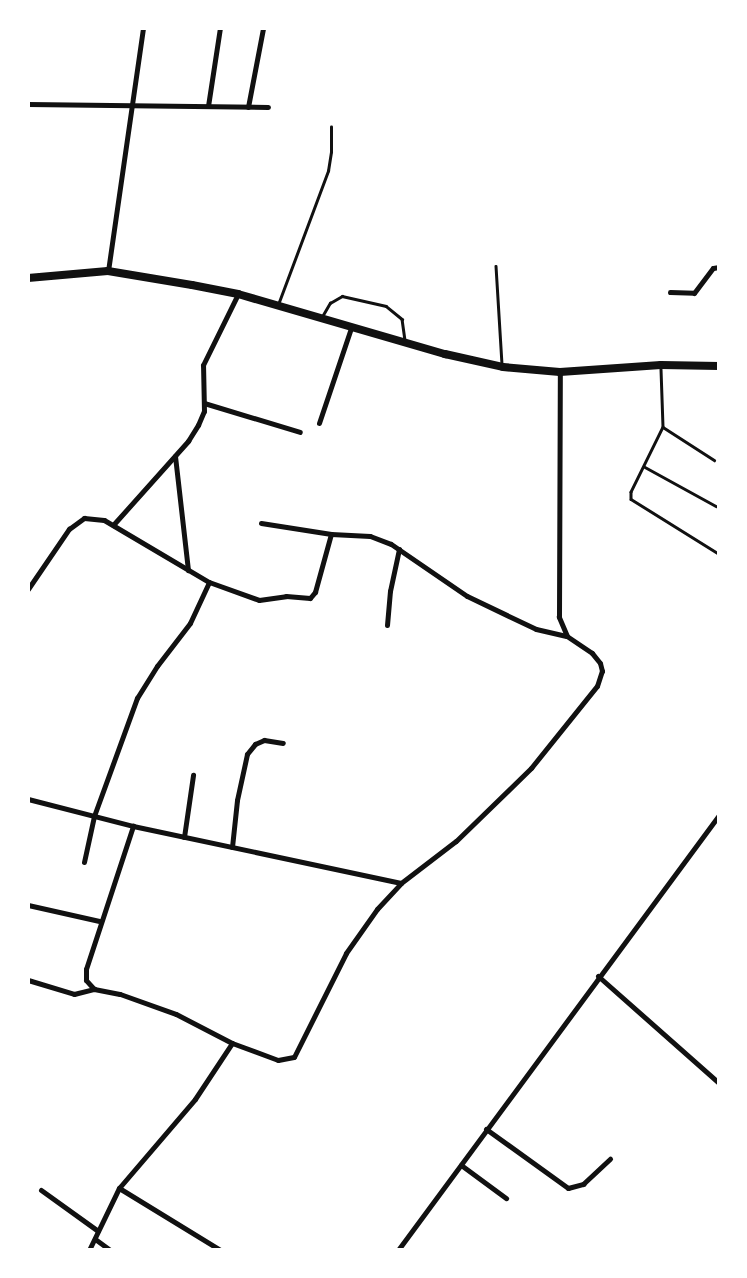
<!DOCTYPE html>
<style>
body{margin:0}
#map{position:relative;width:747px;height:1278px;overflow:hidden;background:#fff;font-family:"Sofia Sans Condensed",sans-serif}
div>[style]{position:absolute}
.service>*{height:2.5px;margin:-1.25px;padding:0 1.25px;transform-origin:1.25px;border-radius:1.25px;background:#111}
.minor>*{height:5px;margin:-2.5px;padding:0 2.5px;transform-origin:2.5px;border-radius:2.5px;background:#111}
.secondary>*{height:8px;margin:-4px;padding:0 4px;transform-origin:4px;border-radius:4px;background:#111}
span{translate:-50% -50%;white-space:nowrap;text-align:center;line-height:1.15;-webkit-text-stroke:5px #fff;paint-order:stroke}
.frame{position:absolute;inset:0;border:30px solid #fff;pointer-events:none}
</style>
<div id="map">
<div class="service">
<div style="left:496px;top:266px;width:98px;rotate:86.5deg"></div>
<div style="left:279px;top:302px;width:140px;rotate:-69.5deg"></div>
<div style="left:328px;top:171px;width:19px;rotate:-81deg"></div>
<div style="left:331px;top:152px;width:25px;rotate:-90deg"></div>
<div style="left:323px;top:315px;width:14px;rotate:-60deg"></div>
<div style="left:330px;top:303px;width:14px;rotate:-30deg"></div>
<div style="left:342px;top:296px;width:45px;rotate:12.8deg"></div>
<div style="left:386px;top:306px;width:21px;rotate:39deg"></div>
<div style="left:402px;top:319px;width:21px;rotate:82deg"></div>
<div style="left:661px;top:369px;width:58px;rotate:88deg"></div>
<div style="left:663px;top:427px;width:61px;rotate:32.9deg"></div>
<div style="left:663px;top:427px;width:72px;rotate:116.2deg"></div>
<div style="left:631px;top:492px;width:7px;rotate:90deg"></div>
<div style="left:631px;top:499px;width:104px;rotate:32deg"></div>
<div style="left:645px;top:467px;width:81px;rotate:28.8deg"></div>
</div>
<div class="minor">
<div style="left:28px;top:104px;width:240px;rotate:0.7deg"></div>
<div style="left:208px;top:106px;width:79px;rotate:-81.3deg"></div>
<div style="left:248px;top:107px;width:80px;rotate:-79.2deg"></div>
<div style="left:108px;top:271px;width:246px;rotate:-81.8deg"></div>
<div style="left:670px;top:292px;width:24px;rotate:2deg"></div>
<div style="left:694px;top:293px;width:31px;rotate:-53deg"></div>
<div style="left:713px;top:268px;width:6px;rotate:-9deg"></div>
<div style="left:204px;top:403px;width:100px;rotate:16.8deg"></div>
<div style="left:319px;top:423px;width:100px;rotate:-71.4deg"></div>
<div style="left:175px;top:456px;width:115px;rotate:83.5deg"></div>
<div style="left:261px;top:523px;width:71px;rotate:8.9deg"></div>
<div style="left:113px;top:525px;width:113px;rotate:-48.2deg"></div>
<div style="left:188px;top:441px;width:19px;rotate:-58deg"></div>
<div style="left:198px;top:425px;width:15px;rotate:-67deg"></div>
<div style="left:204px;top:411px;width:46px;rotate:-91.2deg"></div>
<div style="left:203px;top:365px;width:79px;rotate:-63.8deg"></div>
<div style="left:28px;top:589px;width:73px;rotate:-55.7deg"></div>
<div style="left:69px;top:529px;width:19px;rotate:-36deg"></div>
<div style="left:84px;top:518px;width:20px;rotate:6deg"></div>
<div style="left:104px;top:520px;width:122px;rotate:30.6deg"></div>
<div style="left:209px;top:582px;width:53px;rotate:19.8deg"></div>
<div style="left:259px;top:600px;width:27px;rotate:-8deg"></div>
<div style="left:286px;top:596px;width:24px;rotate:5deg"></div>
<div style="left:310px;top:598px;width:8px;rotate:-50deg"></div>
<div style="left:315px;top:592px;width:60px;rotate:-74.6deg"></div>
<div style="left:331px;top:534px;width:39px;rotate:3deg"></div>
<div style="left:370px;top:536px;width:22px;rotate:21deg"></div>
<div style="left:391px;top:544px;width:92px;rotate:34.4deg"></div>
<div style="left:467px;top:596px;width:76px;rotate:25.6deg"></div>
<div style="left:536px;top:629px;width:31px;rotate:13deg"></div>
<div style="left:387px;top:625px;width:34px;rotate:-85deg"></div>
<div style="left:390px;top:591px;width:43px;rotate:-77.9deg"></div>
<div style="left:28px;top:799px;width:108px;rotate:14.4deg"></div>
<div style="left:133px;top:826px;width:274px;rotate:12deg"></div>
<div style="left:184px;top:837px;width:63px;rotate:-81.7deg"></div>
<div style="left:232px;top:847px;width:47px;rotate:-83.9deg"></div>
<div style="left:237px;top:800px;width:47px;rotate:-77.7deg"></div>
<div style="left:247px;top:754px;width:13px;rotate:-51deg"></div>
<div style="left:255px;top:744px;width:10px;rotate:-24deg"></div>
<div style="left:264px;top:740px;width:19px;rotate:9deg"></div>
<div style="left:84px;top:862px;width:47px;rotate:-77.7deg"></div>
<div style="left:94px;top:816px;width:126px;rotate:-70deg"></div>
<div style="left:137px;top:698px;width:38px;rotate:-58deg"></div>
<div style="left:157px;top:666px;width:54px;rotate:-52.5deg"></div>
<div style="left:190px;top:623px;width:45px;rotate:-65.1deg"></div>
<div style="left:28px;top:905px;width:73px;rotate:12.7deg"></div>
<div style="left:598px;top:976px;width:162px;rotate:41.5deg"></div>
<div style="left:28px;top:980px;width:48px;rotate:16.9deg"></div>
<div style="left:74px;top:994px;width:21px;rotate:-14deg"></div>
<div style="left:94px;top:989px;width:26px;rotate:11deg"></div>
<div style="left:120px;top:994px;width:59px;rotate:19.7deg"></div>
<div style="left:176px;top:1014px;width:63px;rotate:27.4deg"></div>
<div style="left:94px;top:989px;width:12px;rotate:-132deg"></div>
<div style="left:86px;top:980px;width:11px;rotate:-90deg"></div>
<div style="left:86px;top:969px;width:151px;rotate:-71.8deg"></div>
<div style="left:486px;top:1129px;width:101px;rotate:35.7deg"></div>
<div style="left:568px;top:1188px;width:16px;rotate:-15deg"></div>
<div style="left:583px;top:1184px;width:37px;rotate:-43deg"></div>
<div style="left:461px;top:1165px;width:56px;rotate:36.3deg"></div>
<div style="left:119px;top:1188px;width:119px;rotate:31.5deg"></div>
<div style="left:41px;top:1190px;width:70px;rotate:35.7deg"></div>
<div style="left:95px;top:1239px;width:19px;rotate:36deg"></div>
<div style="left:89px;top:1250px;width:69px;rotate:-64.2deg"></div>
<div style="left:119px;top:1188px;width:117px;rotate:-49.5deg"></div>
<div style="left:195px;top:1099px;width:67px;rotate:-56.5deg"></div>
<div style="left:232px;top:1043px;width:49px;rotate:20.3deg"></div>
<div style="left:278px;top:1060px;width:16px;rotate:-11deg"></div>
<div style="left:294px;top:1057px;width:116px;rotate:-63.4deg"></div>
<div style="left:346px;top:953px;width:54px;rotate:-54.8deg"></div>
<div style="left:377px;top:909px;width:35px;rotate:-47deg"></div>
<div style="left:401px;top:883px;width:69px;rotate:-37.4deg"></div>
<div style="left:456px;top:841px;width:105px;rotate:-44.2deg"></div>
<div style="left:531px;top:768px;width:105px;rotate:-51.2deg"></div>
<div style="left:597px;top:686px;width:16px;rotate:-72deg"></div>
<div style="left:602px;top:671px;width:8px;rotate:-104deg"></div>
<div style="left:600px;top:663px;width:13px;rotate:-129deg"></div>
<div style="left:592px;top:653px;width:30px;rotate:-146deg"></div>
<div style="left:567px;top:636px;width:21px;rotate:-113deg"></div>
<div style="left:559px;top:617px;width:245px;rotate:-89.8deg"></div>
<div style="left:398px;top:1250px;width:541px;rotate:-53.58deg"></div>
</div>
<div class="secondary">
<div style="left:28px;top:278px;width:80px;rotate:-5deg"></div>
<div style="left:108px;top:271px;width:85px;rotate:9.5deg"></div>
<div style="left:192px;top:285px;width:47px;rotate:11.1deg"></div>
<div style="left:238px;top:294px;width:216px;rotate:16.2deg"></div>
<div style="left:445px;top:354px;width:59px;rotate:12.6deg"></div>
<div style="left:503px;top:367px;width:57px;rotate:5deg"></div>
<div style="left:560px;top:372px;width:101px;rotate:-4deg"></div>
<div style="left:661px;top:365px;width:58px;rotate:1deg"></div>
</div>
<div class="frame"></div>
</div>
